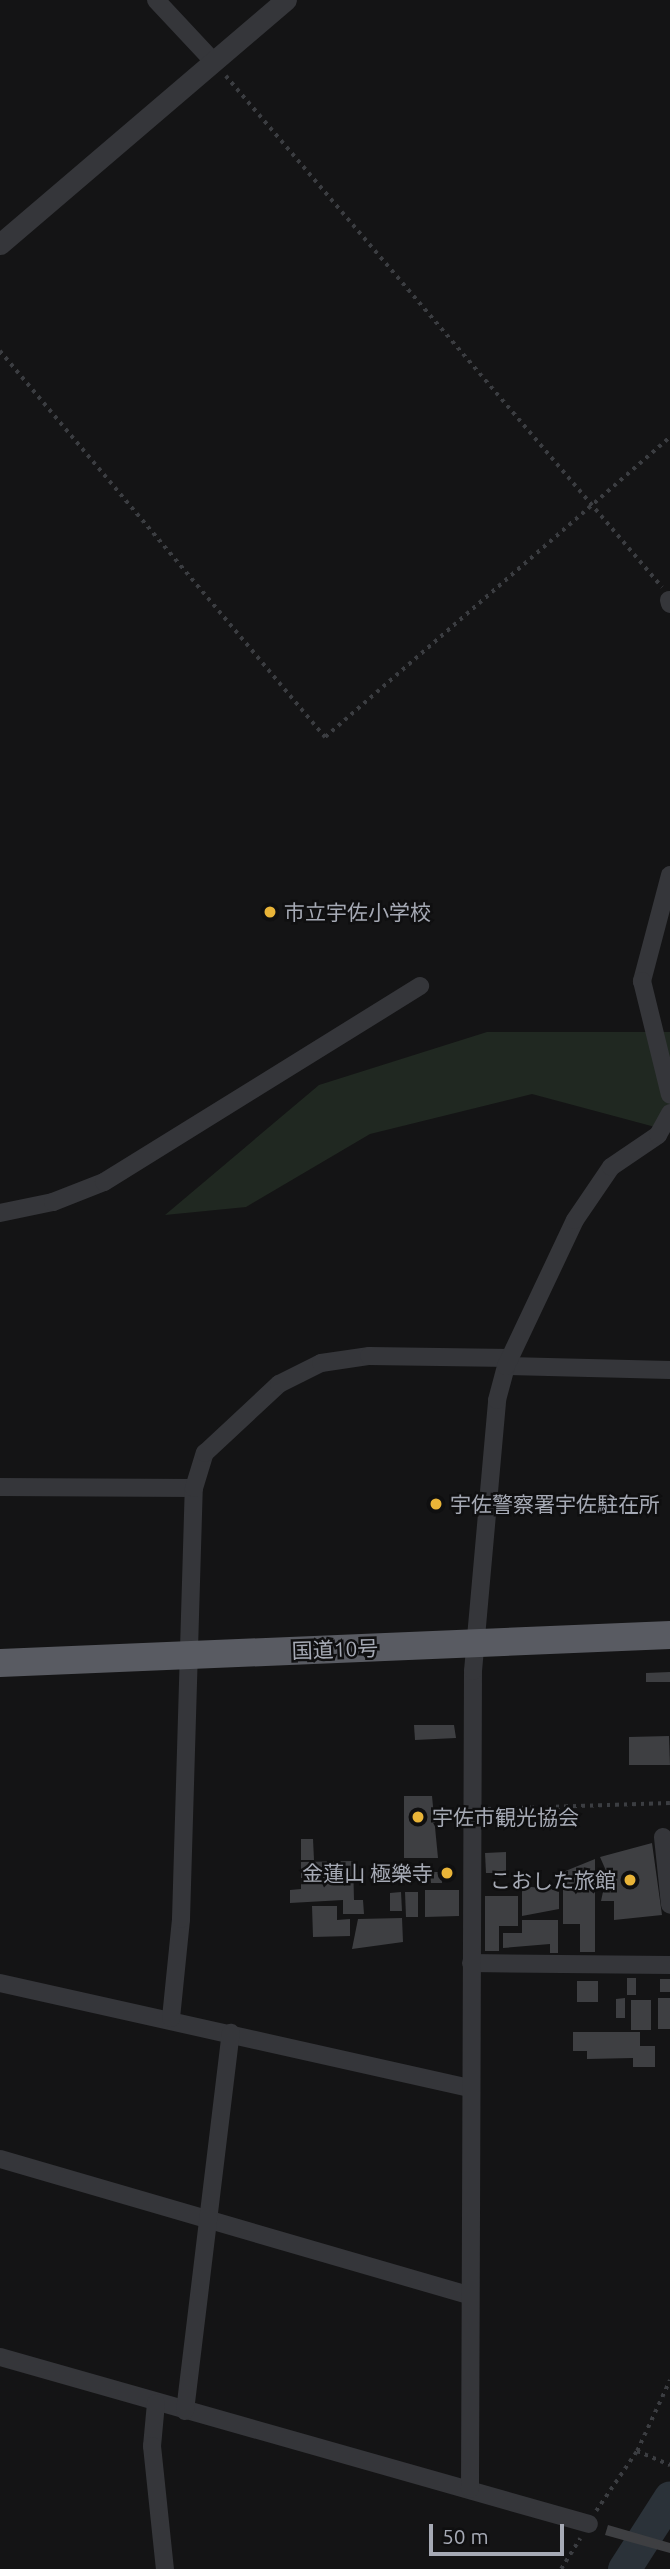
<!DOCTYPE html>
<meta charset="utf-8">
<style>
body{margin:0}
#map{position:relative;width:670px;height:2569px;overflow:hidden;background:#141415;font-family:Ubuntu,"Noto Sans JP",sans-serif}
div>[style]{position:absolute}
.green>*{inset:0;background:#202821}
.river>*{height:33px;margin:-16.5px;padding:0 16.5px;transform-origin:16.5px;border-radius:16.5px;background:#2b3239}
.building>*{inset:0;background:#3e3f42}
.path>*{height:3.5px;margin-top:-1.75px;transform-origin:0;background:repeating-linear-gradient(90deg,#3b3d41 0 3.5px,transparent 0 8.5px)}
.minor>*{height:18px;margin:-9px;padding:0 9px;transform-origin:9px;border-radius:9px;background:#35363a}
.tertiary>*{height:21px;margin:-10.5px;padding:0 10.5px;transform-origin:10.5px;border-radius:10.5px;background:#35363a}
.trunk>*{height:28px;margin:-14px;padding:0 14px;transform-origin:14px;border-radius:14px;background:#595b62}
.dots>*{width:19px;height:19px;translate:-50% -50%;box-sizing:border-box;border:4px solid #0f0f10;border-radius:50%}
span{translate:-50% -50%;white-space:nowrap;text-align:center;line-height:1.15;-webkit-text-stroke:5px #0f0f10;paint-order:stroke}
.poi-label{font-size:21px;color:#a6aab5}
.left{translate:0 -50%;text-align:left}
.right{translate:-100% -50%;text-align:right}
.street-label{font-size:21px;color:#a6aab5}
.scale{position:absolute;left:429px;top:2524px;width:135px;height:32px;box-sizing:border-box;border:4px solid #a6aab5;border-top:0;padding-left:9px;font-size:21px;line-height:24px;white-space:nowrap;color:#a6aab5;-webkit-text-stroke:5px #0f0f10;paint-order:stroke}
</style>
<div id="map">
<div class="green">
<div style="clip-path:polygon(487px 1032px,670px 1032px,670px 1131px,532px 1094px,370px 1134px,246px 1207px,165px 1215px,319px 1085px)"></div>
</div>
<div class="river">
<div style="left:624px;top:2569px;width:85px;rotate:-57.4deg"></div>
</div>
<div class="building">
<div style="clip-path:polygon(670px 1672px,670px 1682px,646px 1682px,646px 1673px)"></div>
<div style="clip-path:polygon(414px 1725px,454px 1725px,456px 1738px,415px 1740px)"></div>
<div style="clip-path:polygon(669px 1736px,670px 1765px,629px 1765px,629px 1737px)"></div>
<div style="clip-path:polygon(404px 1796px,432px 1796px,438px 1858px,404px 1858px)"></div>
<div style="clip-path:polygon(301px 1839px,313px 1839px,314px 1860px,301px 1860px)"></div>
<div style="clip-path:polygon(652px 1843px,662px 1915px,614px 1920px,614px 1901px,601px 1901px,607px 1873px,600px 1857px)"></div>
<div style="clip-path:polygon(506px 1852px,506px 1873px,486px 1873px,485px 1853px)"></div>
<div style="clip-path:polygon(595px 1859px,595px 1952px,580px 1952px,580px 1924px,563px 1924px,563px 1872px)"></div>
<div style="clip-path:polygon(353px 1861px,354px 1900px,363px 1900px,364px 1914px,343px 1914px,343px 1900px,290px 1903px,290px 1890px,301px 1889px,301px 1862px)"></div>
<div style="clip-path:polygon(430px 1872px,441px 1872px,442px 1883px,431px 1883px)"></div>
<div style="clip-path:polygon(522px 1886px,559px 1890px,559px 1909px,522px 1916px)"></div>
<div style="clip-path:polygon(425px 1890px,459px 1890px,459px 1916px,425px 1917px)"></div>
<div style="clip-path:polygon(401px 1892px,402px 1911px,390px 1911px,390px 1893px)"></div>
<div style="clip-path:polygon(405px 1892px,418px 1892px,418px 1917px,406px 1917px)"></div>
<div style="clip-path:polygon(485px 1896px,518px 1896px,518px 1926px,499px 1926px,499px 1951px,485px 1951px)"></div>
<div style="clip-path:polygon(312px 1906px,337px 1906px,337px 1920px,350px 1919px,350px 1936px,313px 1937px)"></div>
<div style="clip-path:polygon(402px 1918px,403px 1942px,352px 1949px,358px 1919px)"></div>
<div style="clip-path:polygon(522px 1920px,558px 1920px,558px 1953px,550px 1953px,550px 1944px,503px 1948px,503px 1933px,522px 1933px)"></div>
<div style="clip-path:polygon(627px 1978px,636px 1978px,636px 1995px,627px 1995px)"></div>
<div style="clip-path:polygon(660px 1979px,670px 1979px,670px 1992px,660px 1992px)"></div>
<div style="clip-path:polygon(577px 1981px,598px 1981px,598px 2002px,577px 2002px)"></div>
<div style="clip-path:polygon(625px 1998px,625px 2018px,616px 2018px,616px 1999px)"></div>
<div style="clip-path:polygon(658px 1998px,670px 1998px,670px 2029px,658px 2029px)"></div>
<div style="clip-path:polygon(631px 2000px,651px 2000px,651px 2030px,631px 2030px)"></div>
<div style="clip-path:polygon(573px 2032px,640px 2032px,640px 2046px,655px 2046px,655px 2067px,633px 2067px,633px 2058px,587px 2059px,587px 2051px,573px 2051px)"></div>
<div style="clip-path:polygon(608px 2525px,670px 2543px,670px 2553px,605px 2535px)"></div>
</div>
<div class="path">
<div style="left:226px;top:76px;width:672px;rotate:49.53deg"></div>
<div style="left:0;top:351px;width:505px;rotate:49.9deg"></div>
<div style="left:325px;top:737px;width:457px;rotate:-41deg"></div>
<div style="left:488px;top:1809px;width:182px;rotate:-1.9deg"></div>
<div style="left:637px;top:2451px;width:36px;rotate:23deg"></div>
<div style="left:596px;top:2511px;width:73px;rotate:-55.7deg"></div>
<div style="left:637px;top:2451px;width:78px;rotate:-65.1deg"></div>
<div style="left:561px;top:2569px;width:36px;rotate:-58deg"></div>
</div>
<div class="minor">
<div style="left:156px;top:0;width:86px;rotate:46.9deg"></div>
<div style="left:669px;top:600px;width:4px;rotate:76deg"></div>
<div style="left:670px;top:875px;width:110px;rotate:104.8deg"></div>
<div style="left:642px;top:981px;width:117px;rotate:76.2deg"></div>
<div style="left:0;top:1213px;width:54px;rotate:-11.7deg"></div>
<div style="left:53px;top:1202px;width:55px;rotate:-21.4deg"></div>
<div style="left:104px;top:1182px;width:372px;rotate:-31.8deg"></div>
<div style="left:506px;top:1366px;width:164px;rotate:1.4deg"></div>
<div style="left:0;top:1487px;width:194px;rotate:0.3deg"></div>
<div style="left:663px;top:1837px;width:68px;rotate:84.1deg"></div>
<div style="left:471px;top:1963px;width:199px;rotate:0.6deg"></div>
<div style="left:0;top:1983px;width:481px;rotate:12.6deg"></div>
<div style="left:171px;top:2018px;width:100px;rotate:-84.2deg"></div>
<div style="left:181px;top:1919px;width:431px;rotate:-88.3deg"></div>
<div style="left:194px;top:1488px;width:37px;rotate:-73deg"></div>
<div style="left:205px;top:1453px;width:101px;rotate:-43deg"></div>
<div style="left:279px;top:1384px;width:47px;rotate:-26.6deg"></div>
<div style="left:321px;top:1363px;width:49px;rotate:-8.3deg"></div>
<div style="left:369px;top:1356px;width:141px;rotate:0.8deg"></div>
<div style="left:0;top:2159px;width:488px;rotate:16.2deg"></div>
<div style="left:0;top:2357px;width:612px;rotate:15.83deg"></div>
<div style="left:156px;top:2403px;width:43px;rotate:95.3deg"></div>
<div style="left:152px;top:2446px;width:124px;rotate:84deg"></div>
<div style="left:185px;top:2411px;width:381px;rotate:-83.1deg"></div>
<div style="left:470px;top:2489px;width:818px;rotate:-89.79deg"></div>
<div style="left:473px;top:1671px;width:272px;rotate:-84.9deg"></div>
<div style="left:497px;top:1400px;width:35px;rotate:-75deg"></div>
<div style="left:506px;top:1366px;width:161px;rotate:-64.7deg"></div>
<div style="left:575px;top:1220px;width:64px;rotate:-55.8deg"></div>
<div style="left:611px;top:1167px;width:57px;rotate:-34.2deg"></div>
<div style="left:658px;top:1135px;width:25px;rotate:-61deg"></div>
</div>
<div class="tertiary">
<div style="left:0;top:244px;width:376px;rotate:-40.5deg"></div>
</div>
<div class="trunk">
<div style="left:0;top:1663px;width:671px;rotate:-2.39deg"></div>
</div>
<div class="dots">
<div style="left:270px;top:912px;background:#e9b438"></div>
<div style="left:436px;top:1504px;background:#e9b438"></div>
<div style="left:418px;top:1817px;background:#e9b438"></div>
<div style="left:447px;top:1873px;background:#e9b438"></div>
<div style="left:630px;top:1880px;background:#e9b438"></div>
</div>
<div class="poi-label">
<span class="left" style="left:284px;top:912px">市立宇佐小学校</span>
<span class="left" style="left:450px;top:1504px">宇佐警察署宇佐駐在所</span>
<span class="left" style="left:432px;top:1817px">宇佐市観光協会</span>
<span class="right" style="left:433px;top:1873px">金蓮山 極樂寺</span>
<span class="right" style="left:616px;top:1880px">こおした旅館</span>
</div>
<div class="street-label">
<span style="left:335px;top:1649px;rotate:-2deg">国道10号</span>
</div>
<div class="scale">50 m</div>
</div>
